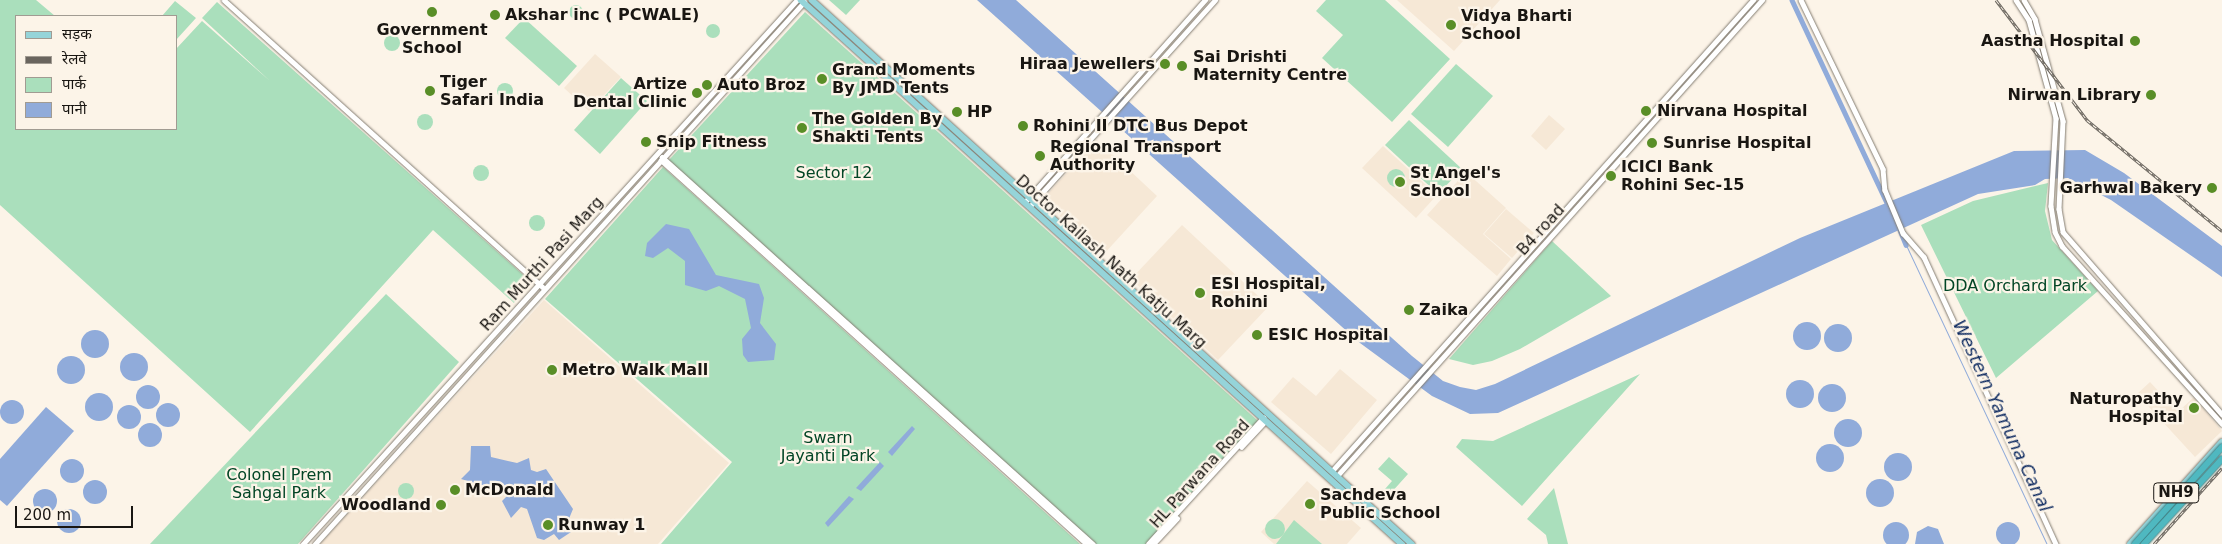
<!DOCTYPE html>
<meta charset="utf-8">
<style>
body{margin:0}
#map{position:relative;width:2222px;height:544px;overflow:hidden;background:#fcf4e8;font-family:"DejaVu Sans","Noto Sans Devanagari",sans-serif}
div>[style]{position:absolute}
.built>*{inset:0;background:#f6e8d6}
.green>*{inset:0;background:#aadfbc}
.round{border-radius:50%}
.water>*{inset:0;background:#90abda}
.stream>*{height:1px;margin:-0.5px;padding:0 0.5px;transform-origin:0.5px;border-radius:0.5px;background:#90abda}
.canal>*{height:4.5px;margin:-2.25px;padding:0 2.25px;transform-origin:2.25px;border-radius:2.25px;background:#90abda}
.roads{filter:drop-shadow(0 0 1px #847d72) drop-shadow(0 0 1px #847d72)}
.minor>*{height:4.5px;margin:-2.25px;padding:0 2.25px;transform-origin:2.25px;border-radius:2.25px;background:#fff}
.major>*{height:5.5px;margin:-2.75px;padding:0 2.75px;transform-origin:2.75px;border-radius:2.75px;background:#95d4d9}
.rail>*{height:3px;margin-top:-1.5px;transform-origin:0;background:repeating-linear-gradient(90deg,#fcf4e8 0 4px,#6a655e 0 8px);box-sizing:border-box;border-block:1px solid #6a655e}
.bridges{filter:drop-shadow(0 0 1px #3c7f83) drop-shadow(0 0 1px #3c7f83)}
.highway-bridge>*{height:6px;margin:-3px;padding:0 3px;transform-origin:3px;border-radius:3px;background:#4fb8c0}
.dots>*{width:14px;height:14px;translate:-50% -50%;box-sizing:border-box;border:2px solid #fcf4e8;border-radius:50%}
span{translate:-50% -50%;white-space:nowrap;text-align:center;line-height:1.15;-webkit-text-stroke:4.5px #fcf4e8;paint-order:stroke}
.shield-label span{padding:1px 4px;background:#fcf4e8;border:1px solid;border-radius:4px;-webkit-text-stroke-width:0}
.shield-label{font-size:15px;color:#191612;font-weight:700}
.poi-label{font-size:16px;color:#191612;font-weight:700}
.left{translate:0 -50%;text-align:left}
.right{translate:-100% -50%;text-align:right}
.park-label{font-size:16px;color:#024525}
.street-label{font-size:16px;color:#191612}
.water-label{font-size:18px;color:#0b285f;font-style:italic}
.legend{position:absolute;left:15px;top:15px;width:162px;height:115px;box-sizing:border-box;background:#fcf4e8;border:1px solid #a19b92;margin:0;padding:6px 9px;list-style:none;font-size:15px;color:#191612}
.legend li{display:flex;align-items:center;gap:10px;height:25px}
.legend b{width:25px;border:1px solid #a19b92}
.scale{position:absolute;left:15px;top:506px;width:118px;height:22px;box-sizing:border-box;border:2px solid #191612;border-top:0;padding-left:6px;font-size:15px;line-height:18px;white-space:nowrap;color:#191612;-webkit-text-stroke:4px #fcf4e8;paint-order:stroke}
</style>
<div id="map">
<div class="built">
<div style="clip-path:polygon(1397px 0,1500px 0,1454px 51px)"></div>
<div style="clip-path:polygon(595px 54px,621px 77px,589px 111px,564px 88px)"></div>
<div style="clip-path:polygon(1549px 115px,1565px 129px,1546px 150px,1531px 136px)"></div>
<div style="clip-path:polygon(1097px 140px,1157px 196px,1103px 255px,1042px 200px)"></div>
<div style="clip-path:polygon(1383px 146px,1437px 195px,1416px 218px,1362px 168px)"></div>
<div style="clip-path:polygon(1466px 172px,1506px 208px,1483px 234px,1511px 259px,1497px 276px,1427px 215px)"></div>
<div style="clip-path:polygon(1506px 209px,1534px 233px,1512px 258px,1484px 234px)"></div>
<div style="clip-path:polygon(1182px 225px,1269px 306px,1218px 360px,1131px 279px)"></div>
<div style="clip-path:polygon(544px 300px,729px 463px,658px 544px,320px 544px)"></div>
<div style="clip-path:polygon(1340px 369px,1377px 400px,1331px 454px,1271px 402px,1293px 377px,1316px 396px)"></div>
<div style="clip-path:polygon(2150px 382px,2178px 412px,2194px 397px,2222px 431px,2195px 457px,2137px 394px)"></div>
<div style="clip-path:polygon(1307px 481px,1361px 528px,1347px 544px,1274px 544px,1261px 532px)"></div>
</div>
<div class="green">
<div style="clip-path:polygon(0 0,36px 0,55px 16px,16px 16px,16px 129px,176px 129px,176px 49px,202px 21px,270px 81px,202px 18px,217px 2px,529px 280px,514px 303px,433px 230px,250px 432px,0 205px)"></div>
<div style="clip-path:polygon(829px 0,860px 0,846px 15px)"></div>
<div style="clip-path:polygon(1326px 0,1385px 0,1450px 59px,1392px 122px,1322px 58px,1343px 35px,1316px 11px)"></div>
<div style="clip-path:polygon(175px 1px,196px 18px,176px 40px,176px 16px,162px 16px)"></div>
<div class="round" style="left:569px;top:5px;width:14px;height:14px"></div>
<div style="clip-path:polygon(805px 12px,1258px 421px,1146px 544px,1096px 544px,668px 161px)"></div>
<div style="clip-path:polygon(524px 18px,577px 66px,559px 86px,505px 38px)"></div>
<div class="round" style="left:706px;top:24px;width:14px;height:14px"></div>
<div class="round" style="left:384px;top:35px;width:16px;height:16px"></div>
<div style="clip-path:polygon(1456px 64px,1493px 96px,1448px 147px,1411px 114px)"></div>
<div style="clip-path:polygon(621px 78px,647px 101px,600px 154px,574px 130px)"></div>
<div class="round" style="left:497px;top:83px;width:16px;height:16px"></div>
<div class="round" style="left:417px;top:114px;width:16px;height:16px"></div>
<div style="clip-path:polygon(1409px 120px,1462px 169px,1438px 194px,1385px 145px)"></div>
<div class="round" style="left:473px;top:165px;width:16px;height:16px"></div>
<div style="clip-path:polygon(663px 167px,1080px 544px,661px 544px,732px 462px,545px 299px)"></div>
<div class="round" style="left:1387px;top:169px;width:18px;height:18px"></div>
<div style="clip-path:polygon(2048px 183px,2045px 211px,2052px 240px,2098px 291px,1996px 378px,1921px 225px,1973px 201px)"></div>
<div class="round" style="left:529px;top:215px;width:16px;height:16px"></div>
<div style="clip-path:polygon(1552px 241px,1611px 296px,1520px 349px,1492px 361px,1473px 365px,1449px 359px)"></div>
<div style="clip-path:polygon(386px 294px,459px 362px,298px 544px,150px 544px)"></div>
<div style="clip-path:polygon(1640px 374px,1522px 506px,1456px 447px,1462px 439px,1493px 441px)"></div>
<div style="clip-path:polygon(1389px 457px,1408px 474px,1390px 494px,1385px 489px,1392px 481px,1378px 469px)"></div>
<div class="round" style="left:398px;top:483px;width:16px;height:16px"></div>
<div style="clip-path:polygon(1554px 488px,1568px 544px,1548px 544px,1546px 535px,1527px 519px)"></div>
<div class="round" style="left:1265px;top:519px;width:20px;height:20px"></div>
<div style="clip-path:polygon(1294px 520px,1322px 544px,1276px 544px)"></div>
</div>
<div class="water">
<div style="clip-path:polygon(977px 0,1016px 0,1412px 356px,1443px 381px,1460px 387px,1476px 390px,1495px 384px,1800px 238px,2014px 151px,2085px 150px,2124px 173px,2222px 246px,2222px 277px,2111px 200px,2068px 178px,2045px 179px,2035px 185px,1978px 194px,1498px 413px,1470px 414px,1432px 396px,1360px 343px)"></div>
<div style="clip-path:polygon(666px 224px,689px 229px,716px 275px,759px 284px,764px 298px,760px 323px,776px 344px,774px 360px,748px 362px,743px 355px,742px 339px,751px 328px,745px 299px,719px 286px,706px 291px,685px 285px,685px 261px,668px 248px,653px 258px,645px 256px,647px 243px)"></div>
<div class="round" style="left:1793px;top:322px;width:28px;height:28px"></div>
<div class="round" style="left:1824px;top:324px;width:28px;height:28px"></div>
<div class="round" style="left:81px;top:330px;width:28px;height:28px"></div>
<div class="round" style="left:120px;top:353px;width:28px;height:28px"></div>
<div class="round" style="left:57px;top:356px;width:28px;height:28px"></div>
<div class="round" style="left:1786px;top:380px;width:28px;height:28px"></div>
<div class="round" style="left:1818px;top:384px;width:28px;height:28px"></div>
<div class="round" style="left:136px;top:385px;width:24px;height:24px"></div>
<div class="round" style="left:85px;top:393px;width:28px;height:28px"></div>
<div class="round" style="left:0;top:400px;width:24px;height:24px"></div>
<div class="round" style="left:156px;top:403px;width:24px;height:24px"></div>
<div class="round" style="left:117px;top:405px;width:24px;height:24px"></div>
<div style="clip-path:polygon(46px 407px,74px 431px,7px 506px,0 500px,0 459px)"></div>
<div class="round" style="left:1834px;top:419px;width:28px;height:28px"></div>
<div class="round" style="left:138px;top:423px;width:24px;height:24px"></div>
<div style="clip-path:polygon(912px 426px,915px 429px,892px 456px,888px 452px)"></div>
<div class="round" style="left:1816px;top:444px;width:28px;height:28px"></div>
<div style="clip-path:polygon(471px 446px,490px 446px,491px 457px,517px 463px,529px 458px,531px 470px,537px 472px,546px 469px,573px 509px,568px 521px,571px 532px,559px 540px,554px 534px,544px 540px,537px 538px,527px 509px,521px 507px,511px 518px,502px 501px,507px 496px,493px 484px,488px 487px,461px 479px,470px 470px)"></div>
<div class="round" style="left:1884px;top:453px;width:28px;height:28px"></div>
<div class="round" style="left:60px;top:459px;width:24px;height:24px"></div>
<div style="clip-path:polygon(880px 462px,884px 466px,861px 491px,856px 488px)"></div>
<div class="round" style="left:1866px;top:479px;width:28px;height:28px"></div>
<div class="round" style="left:83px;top:480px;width:24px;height:24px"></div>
<div class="round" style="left:33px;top:489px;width:24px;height:24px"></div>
<div style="clip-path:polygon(849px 496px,854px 499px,828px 527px,825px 523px)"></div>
<div class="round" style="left:57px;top:509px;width:24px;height:24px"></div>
<div class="round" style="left:1996px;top:522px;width:24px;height:24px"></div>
<div class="round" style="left:1883px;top:522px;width:26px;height:26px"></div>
<div style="clip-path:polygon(1928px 526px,1938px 529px,1944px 544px,1915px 544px,1917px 532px)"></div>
</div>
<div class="stream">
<div style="left:1906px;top:245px;width:331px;rotate:64.8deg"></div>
</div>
<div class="canal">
<div style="left:1792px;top:0;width:229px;rotate:64.9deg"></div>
<div style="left:1900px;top:230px;width:16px;rotate:68deg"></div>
</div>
<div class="roads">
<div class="minor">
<div style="left:224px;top:0;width:429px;rotate:42deg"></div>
<div style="left:1801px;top:0;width:188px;rotate:64.1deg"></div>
<div style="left:1883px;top:169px;width:21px;rotate:85deg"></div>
<div style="left:1885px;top:190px;width:47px;rotate:67.3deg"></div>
<div style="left:1903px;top:233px;width:32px;rotate:49deg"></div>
<div style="left:1924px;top:257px;width:316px;rotate:65.3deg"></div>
<div style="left:2016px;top:0;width:24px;rotate:57deg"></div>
<div style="left:2029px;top:20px;width:102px;rotate:74.6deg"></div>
<div style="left:2056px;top:118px;width:88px;rotate:93.3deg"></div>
<div style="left:2051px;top:206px;width:26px;rotate:81deg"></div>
<div style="left:2055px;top:232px;width:16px;rotate:63deg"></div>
<div style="left:2062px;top:246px;width:239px;rotate:48deg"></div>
<div style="left:2024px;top:0;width:22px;rotate:60deg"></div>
<div style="left:2035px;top:19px;width:106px;rotate:74.6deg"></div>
<div style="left:2063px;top:121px;width:88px;rotate:92.6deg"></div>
<div style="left:2059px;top:209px;width:23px;rotate:80deg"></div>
<div style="left:2063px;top:232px;width:242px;rotate:48.9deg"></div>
<div style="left:662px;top:157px;width:579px;rotate:41.92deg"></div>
<div style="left:661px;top:160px;width:574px;rotate:42.03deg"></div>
<div style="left:1025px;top:202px;width:271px;rotate:-48.3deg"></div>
<div style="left:1032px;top:204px;width:274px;rotate:-48.1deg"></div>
<div style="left:1241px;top:447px;width:35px;rotate:-47deg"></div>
<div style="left:1332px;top:471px;width:632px;rotate:-48.21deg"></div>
<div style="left:1337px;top:476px;width:638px;rotate:-48.24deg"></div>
<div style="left:303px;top:544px;width:735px;rotate:-47.76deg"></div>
<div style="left:315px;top:544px;width:730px;rotate:-47.94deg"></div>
<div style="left:1148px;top:544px;width:171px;rotate:-47.6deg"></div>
<div style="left:1153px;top:544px;width:35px;rotate:-47deg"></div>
</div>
<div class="major">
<div style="left:801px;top:0;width:811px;rotate:42.15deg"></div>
<div style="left:812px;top:0;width:810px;rotate:42.2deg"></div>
<div style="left:2130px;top:544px;width:137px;rotate:-48deg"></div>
</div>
</div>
<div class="rail">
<div style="left:1996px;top:0;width:151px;rotate:52.8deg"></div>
<div style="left:2087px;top:120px;width:175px;rotate:39.4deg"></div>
<div style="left:2154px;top:544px;width:102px;rotate:-48.2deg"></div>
</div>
<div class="bridges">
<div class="highway-bridge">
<div style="left:2135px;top:544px;width:130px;rotate:-48.1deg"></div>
<div style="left:2144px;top:544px;width:115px;rotate:-47.5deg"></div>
</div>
</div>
<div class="dots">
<div style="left:432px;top:12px;background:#598e27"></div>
<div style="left:495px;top:15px;background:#598e27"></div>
<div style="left:1451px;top:25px;background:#598e27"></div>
<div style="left:2135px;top:41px;background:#598e27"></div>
<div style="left:1165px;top:64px;background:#598e27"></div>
<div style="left:1182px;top:66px;background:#598e27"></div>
<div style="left:822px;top:79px;background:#598e27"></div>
<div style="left:707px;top:85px;background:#598e27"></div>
<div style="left:430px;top:91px;background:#598e27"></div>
<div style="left:697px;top:93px;background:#598e27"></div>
<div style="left:2151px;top:95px;background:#598e27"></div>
<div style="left:1646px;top:111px;background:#598e27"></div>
<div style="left:957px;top:112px;background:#598e27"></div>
<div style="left:1023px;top:126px;background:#598e27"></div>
<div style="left:802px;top:128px;background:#598e27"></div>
<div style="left:646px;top:142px;background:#598e27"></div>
<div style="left:1652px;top:143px;background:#598e27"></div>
<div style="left:1040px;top:156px;background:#598e27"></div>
<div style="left:1611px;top:176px;background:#598e27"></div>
<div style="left:1400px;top:182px;background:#598e27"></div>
<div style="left:2212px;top:188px;background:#598e27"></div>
<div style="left:1200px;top:293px;background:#598e27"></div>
<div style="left:1409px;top:310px;background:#598e27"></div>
<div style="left:1257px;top:335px;background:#598e27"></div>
<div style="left:552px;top:370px;background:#598e27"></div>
<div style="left:2194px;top:408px;background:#598e27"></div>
<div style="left:455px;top:490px;background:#598e27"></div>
<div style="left:1310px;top:504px;background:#598e27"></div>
<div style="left:441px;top:505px;background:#598e27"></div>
<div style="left:548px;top:525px;background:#598e27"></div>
</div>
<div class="shield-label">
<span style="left:2176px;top:493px">NH9</span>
</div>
<div class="poi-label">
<span class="left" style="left:505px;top:15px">Akshar inc ( PCWALE)</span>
<span class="left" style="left:1461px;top:25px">Vidya Bharti<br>School</span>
<span style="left:432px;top:39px">Government<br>School</span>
<span class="right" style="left:2124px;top:41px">Aastha Hospital</span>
<span class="left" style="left:1193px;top:66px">Sai Drishti<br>Maternity Centre</span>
<span class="right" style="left:1155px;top:64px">Hiraa Jewellers</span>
<span class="left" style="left:832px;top:79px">Grand Moments<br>By JMD Tents</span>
<span class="left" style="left:440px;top:91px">Tiger<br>Safari India</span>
<span class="right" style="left:687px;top:93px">Artize<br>Dental Clinic</span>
<span class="left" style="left:717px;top:85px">Auto Broz</span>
<span class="right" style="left:2141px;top:95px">Nirwan Library</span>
<span class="left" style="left:1657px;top:111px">Nirvana Hospital</span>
<span class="left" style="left:967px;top:112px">HP</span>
<span class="left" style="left:812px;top:128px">The Golden By<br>Shakti Tents</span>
<span class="left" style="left:1033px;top:126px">Rohini II DTC Bus Depot</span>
<span class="left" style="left:656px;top:142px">Snip Fitness</span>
<span class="left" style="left:1663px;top:143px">Sunrise Hospital</span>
<span class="left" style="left:1050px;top:156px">Regional Transport<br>Authority</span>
<span class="left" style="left:1621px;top:176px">ICICI Bank<br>Rohini Sec-15</span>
<span class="left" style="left:1410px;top:182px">St Angel's<br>School</span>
<span class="right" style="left:2202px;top:188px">Garhwal Bakery</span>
<span class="left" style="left:1211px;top:293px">ESI Hospital,<br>Rohini</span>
<span class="left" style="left:1419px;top:310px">Zaika</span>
<span class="left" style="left:1268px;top:335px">ESIC Hospital</span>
<span class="left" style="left:562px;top:370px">Metro Walk Mall</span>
<span class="right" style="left:2183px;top:408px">Naturopathy<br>Hospital</span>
<span class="left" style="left:465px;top:490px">McDonald</span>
<span class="left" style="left:1320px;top:504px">Sachdeva<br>Public School</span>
<span class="right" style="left:431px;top:505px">Woodland</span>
<span class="left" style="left:558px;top:525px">Runway 1</span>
</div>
<div class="park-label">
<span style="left:834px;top:173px">Sector 12</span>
<span style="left:2015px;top:286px">DDA Orchard Park</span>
<span style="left:828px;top:447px">Swarn<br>Jayanti Park</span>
<span style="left:279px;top:484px">Colonel Prem<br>Sahgal Park</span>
</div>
<div class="street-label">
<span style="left:1541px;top:230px;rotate:-48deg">B4 road</span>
<span style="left:1111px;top:262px;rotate:42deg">Doctor Kailash Nath Katju Marg</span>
<span style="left:542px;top:264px;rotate:-48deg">Ram Murthi Pasi Marg</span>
<span style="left:1200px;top:474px;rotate:-48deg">HL Parwana Road</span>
</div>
<div class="water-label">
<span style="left:2002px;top:416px;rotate:65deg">Western Yamuna Canal</span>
</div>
<ul class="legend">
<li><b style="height:6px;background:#95d4d9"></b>सड़क</li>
<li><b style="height:6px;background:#6a655e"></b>रेलवे</li>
<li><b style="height:14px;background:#aadfbc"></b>पार्क</li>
<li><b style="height:14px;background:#90abda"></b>पानी</li>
</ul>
<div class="scale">200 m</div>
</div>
